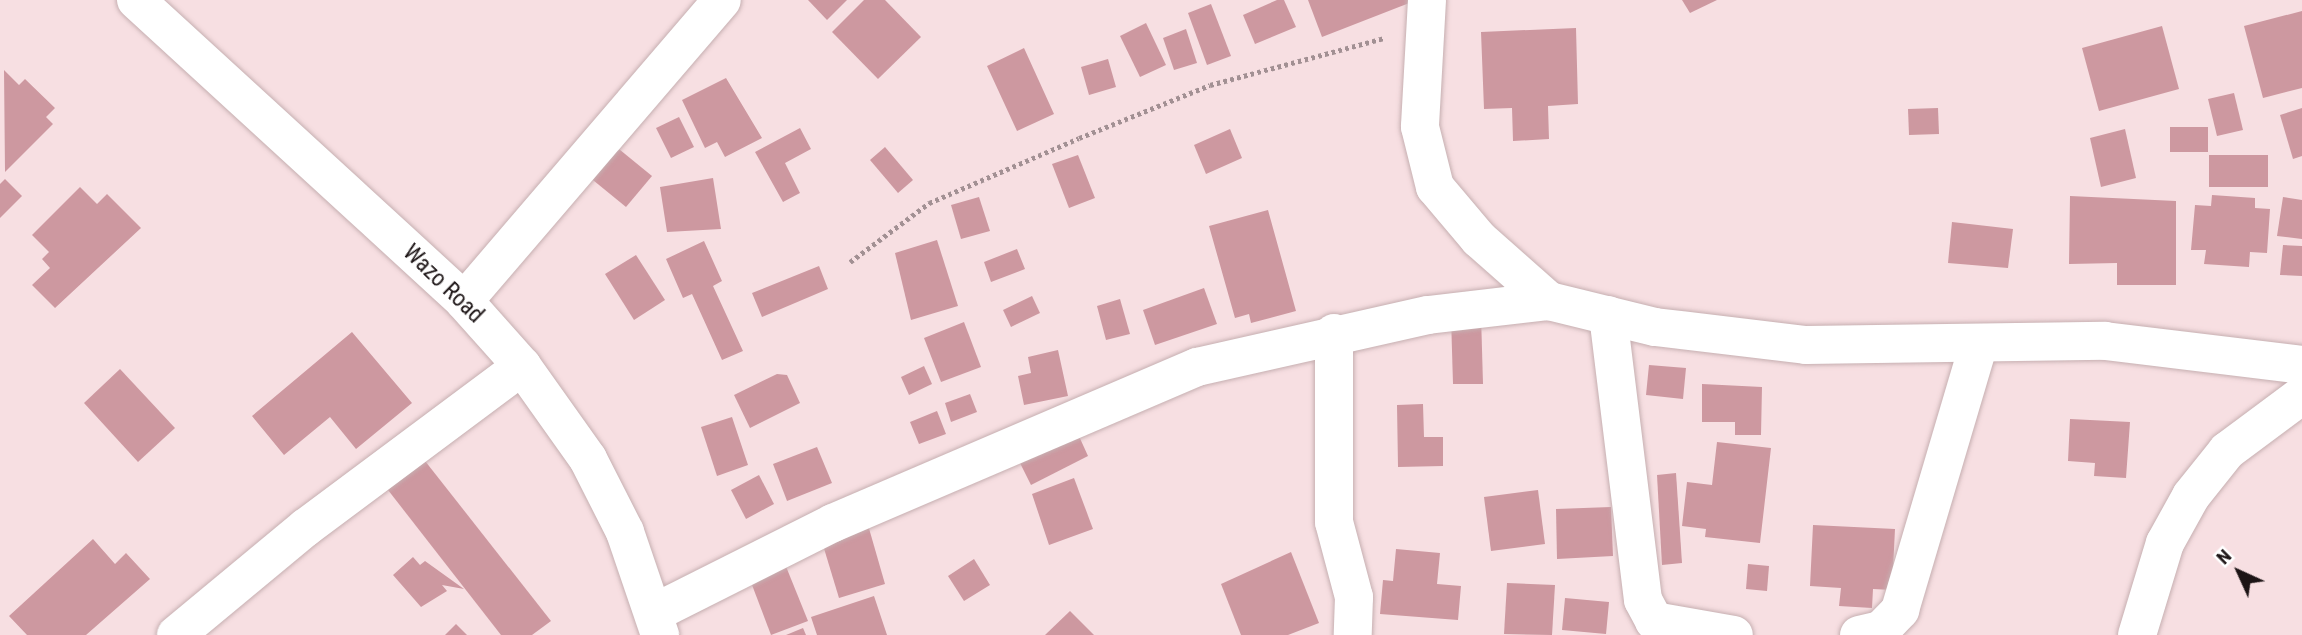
<!DOCTYPE html>
<style>
body{margin:0}
#map{position:relative;width:2302px;height:635px;overflow:hidden;background:#f7dfe2;font-family:"Roboto Condensed",sans-serif}
div>[style]{position:absolute}
.building>*{inset:0;background:#cd98a0}
.path>*{height:4.5px;margin-top:-2.25px;transform-origin:0;background:repeating-linear-gradient(90deg,#a29093 0 3.5px,transparent 0 7px)}
.roads{filter:drop-shadow(0 0 2px #c6afb1) drop-shadow(0 0 2px #c6afb1)}
.street>*{height:38px;margin:-19px;padding:0 19px;transform-origin:19px;border-radius:19px;background:#fff}
.secondary>*{height:38px;margin:-19px;padding:0 19px;transform-origin:19px;border-radius:19px;background:#fff}
span{translate:-50% -50%;white-space:nowrap;text-align:center;line-height:1.15;-webkit-text-stroke:5px #fff;paint-order:stroke}
.street-label{font-size:23px;color:#1c1415}
.north{position:absolute;left:2204px;top:537px;width:70px;height:70px;-webkit-text-stroke:5px #fff;paint-order:stroke;rotate:315deg;font-size:19px;font-weight:700;line-height:28px;text-align:center;color:#1c1415}
.north::after{content:'';display:block;margin:auto;width:24px;height:32px;background:#1c1415;clip-path:polygon(50% 0,100% 100%,50% 72%,0 100%)}
</style>
<div id="map">
<div class="building">
<div style="clip-path:polygon(808px 0,847px 0,827px 20px)"></div>
<div style="clip-path:polygon(864px 0,885px 0,921px 37px,878px 79px,832px 32px)"></div>
<div style="clip-path:polygon(1277px 0,1284px 0,1296px 27px,1255px 44px,1243px 15px)"></div>
<div style="clip-path:polygon(1308px 0,1417px 0,1322px 37px)"></div>
<div style="clip-path:polygon(1682px 0,1717px 0,1690px 13px)"></div>
<div style="clip-path:polygon(1211px 4px,1231px 56px,1207px 65px,1188px 13px)"></div>
<div style="clip-path:polygon(2302px 11px,2302px 88px,2263px 98px,2244px 26px)"></div>
<div style="clip-path:polygon(1146px 23px,1166px 65px,1140px 77px,1120px 36px)"></div>
<div style="clip-path:polygon(2162px 26px,2179px 89px,2099px 111px,2082px 48px)"></div>
<div style="clip-path:polygon(1576px 28px,1578px 104px,1548px 106px,1549px 139px,1513px 141px,1512px 108px,1484px 109px,1481px 32px)"></div>
<div style="clip-path:polygon(1186px 29px,1197px 63px,1174px 70px,1163px 38px)"></div>
<div style="clip-path:polygon(1024px 48px,1054px 114px,1017px 131px,987px 66px)"></div>
<div style="clip-path:polygon(1108px 59px,1116px 87px,1089px 95px,1081px 67px)"></div>
<div style="clip-path:polygon(4px 70px,19px 85px,25px 79px,55px 108px,46px 117px,53px 124px,5px 172px)"></div>
<div style="clip-path:polygon(726px 78px,762px 138px,725px 157px,717px 142px,705px 148px,682px 100px)"></div>
<div style="clip-path:polygon(2234px 93px,2243px 130px,2217px 136px,2208px 99px)"></div>
<div style="clip-path:polygon(1938px 108px,1939px 134px,1909px 135px,1908px 109px)"></div>
<div style="clip-path:polygon(2302px 108px,2302px 156px,2293px 159px,2280px 115px)"></div>
<div style="clip-path:polygon(679px 117px,694px 147px,671px 158px,656px 128px)"></div>
<div style="clip-path:polygon(2170px 127px,2208px 127px,2208px 152px,2170px 152px)"></div>
<div style="clip-path:polygon(800px 128px,811px 149px,785px 163px,800px 193px,783px 202px,755px 152px)"></div>
<div style="clip-path:polygon(1230px 129px,1242px 158px,1206px 174px,1194px 145px)"></div>
<div style="clip-path:polygon(2125px 129px,2136px 178px,2101px 187px,2090px 138px)"></div>
<div style="clip-path:polygon(614px 145px,652px 176px,626px 207px,588px 176px)"></div>
<div style="clip-path:polygon(885px 147px,913px 180px,898px 193px,870px 160px)"></div>
<div style="clip-path:polygon(1078px 155px,1095px 198px,1069px 208px,1052px 164px)"></div>
<div style="clip-path:polygon(2209px 155px,2268px 155px,2268px 187px,2209px 187px)"></div>
<div style="clip-path:polygon(713px 178px,721px 229px,667px 232px,660px 187px)"></div>
<div style="clip-path:polygon(5px 179px,22px 196px,0 218px,0 184px)"></div>
<div style="clip-path:polygon(80px 187px,97px 204px,107px 194px,141px 228px,55px 308px,32px 285px,50px 268px,42px 259px,49px 252px,32px 235px)"></div>
<div style="clip-path:polygon(2212px 195px,2255px 198px,2255px 208px,2270px 209px,2267px 253px,2250px 252px,2249px 267px,2204px 264px,2206px 250px,2191px 250px,2195px 205px,2211px 206px)"></div>
<div style="clip-path:polygon(2070px 196px,2176px 201px,2176px 285px,2117px 285px,2117px 263px,2069px 264px)"></div>
<div style="clip-path:polygon(979px 197px,990px 231px,961px 239px,951px 205px)"></div>
<div style="clip-path:polygon(2283px 197px,2302px 200px,2302px 239px,2277px 236px)"></div>
<div style="clip-path:polygon(1268px 210px,1296px 311px,1251px 323px,1249px 314px,1235px 318px,1209px 226px)"></div>
<div style="clip-path:polygon(1952px 222px,2013px 229px,2008px 268px,1948px 263px)"></div>
<div style="clip-path:polygon(937px 240px,958px 306px,911px 320px,895px 253px)"></div>
<div style="clip-path:polygon(704px 241px,722px 281px,713px 286px,743px 351px,722px 360px,692px 294px,683px 298px,666px 259px)"></div>
<div style="clip-path:polygon(2283px 245px,2302px 246px,2302px 276px,2280px 275px)"></div>
<div style="clip-path:polygon(1017px 249px,1025px 269px,991px 282px,984px 262px)"></div>
<div style="clip-path:polygon(636px 255px,665px 300px,634px 320px,605px 274px)"></div>
<div style="clip-path:polygon(819px 266px,828px 289px,762px 317px,752px 293px)"></div>
<div style="clip-path:polygon(1204px 288px,1217px 324px,1155px 345px,1143px 310px)"></div>
<div style="clip-path:polygon(1032px 296px,1040px 313px,1011px 327px,1003px 310px)"></div>
<div style="clip-path:polygon(1120px 299px,1130px 334px,1106px 340px,1097px 306px)"></div>
<div style="clip-path:polygon(1481px 315px,1483px 384px,1453px 384px,1451px 317px)"></div>
<div style="clip-path:polygon(964px 322px,981px 367px,941px 382px,924px 338px)"></div>
<div style="clip-path:polygon(352px 332px,412px 403px,356px 449px,330px 417px,284px 455px,252px 416px)"></div>
<div style="clip-path:polygon(1058px 350px,1068px 396px,1024px 405px,1018px 376px,1031px 373px,1028px 357px)"></div>
<div style="clip-path:polygon(1649px 365px,1686px 368px,1683px 399px,1646px 395px)"></div>
<div style="clip-path:polygon(924px 366px,932px 384px,909px 395px,901px 377px)"></div>
<div style="clip-path:polygon(120px 369px,175px 428px,138px 462px,84px 403px)"></div>
<div style="clip-path:polygon(777px 374px,787px 375px,800px 403px,750px 428px,734px 395px)"></div>
<div style="clip-path:polygon(1702px 384px,1762px 387px,1761px 435px,1735px 435px,1735px 422px,1702px 422px)"></div>
<div style="clip-path:polygon(970px 394px,977px 412px,951px 422px,945px 403px)"></div>
<div style="clip-path:polygon(1423px 404px,1424px 437px,1443px 437px,1443px 466px,1398px 467px,1397px 405px)"></div>
<div style="clip-path:polygon(937px 411px,946px 434px,919px 444px,910px 422px)"></div>
<div style="clip-path:polygon(732px 417px,748px 465px,717px 476px,701px 427px)"></div>
<div style="clip-path:polygon(2070px 419px,2130px 422px,2126px 478px,2094px 476px,2095px 463px,2068px 461px)"></div>
<div style="clip-path:polygon(1078px 434px,1088px 456px,1031px 485px,1020px 463px)"></div>
<div style="clip-path:polygon(1717px 442px,1771px 448px,1760px 543px,1705px 537px,1706px 529px,1682px 526px,1687px 482px,1712px 485px)"></div>
<div style="clip-path:polygon(817px 447px,832px 483px,787px 501px,773px 464px)"></div>
<div style="clip-path:polygon(418px 452px,551px 621px,532px 635px,501px 635px,381px 481px)"></div>
<div style="clip-path:polygon(1676px 473px,1682px 563px,1662px 565px,1657px 475px)"></div>
<div style="clip-path:polygon(759px 475px,774px 504px,746px 519px,731px 490px)"></div>
<div style="clip-path:polygon(1074px 478px,1093px 529px,1049px 545px,1032px 494px)"></div>
<div style="clip-path:polygon(1538px 490px,1545px 544px,1491px 551px,1484px 497px)"></div>
<div style="clip-path:polygon(1611px 507px,1613px 556px,1557px 559px,1556px 509px)"></div>
<div style="clip-path:polygon(866px 518px,885px 584px,839px 598px,819px 532px)"></div>
<div style="clip-path:polygon(1813px 525px,1895px 529px,1892px 590px,1873px 589px,1872px 608px,1839px 606px,1841px 588px,1810px 586px)"></div>
<div style="clip-path:polygon(93px 539px,115px 564px,126px 553px,150px 579px,86px 635px,27px 635px,9px 616px)"></div>
<div style="clip-path:polygon(1396px 549px,1440px 553px,1437px 584px,1461px 586px,1458px 620px,1380px 614px,1383px 580px,1393px 581px)"></div>
<div style="clip-path:polygon(1291px 552px,1319px 623px,1288px 635px,1241px 635px,1221px 584px)"></div>
<div style="clip-path:polygon(413px 557px,420px 565px,425px 561px,464px 589px,442px 585px,447px 591px,421px 607px,393px 575px)"></div>
<div style="clip-path:polygon(974px 559px,990px 585px,964px 601px,948px 576px)"></div>
<div style="clip-path:polygon(785px 564px,808px 621px,771px 635px,749px 577px)"></div>
<div style="clip-path:polygon(1748px 564px,1769px 566px,1767px 591px,1746px 589px)"></div>
<div style="clip-path:polygon(1507px 583px,1555px 585px,1552px 635px,1504px 634px)"></div>
<div style="clip-path:polygon(874px 596px,887px 635px,817px 635px,811px 617px)"></div>
<div style="clip-path:polygon(1565px 598px,1609px 602px,1606px 634px,1562px 630px)"></div>
<div style="clip-path:polygon(1070px 611px,1094px 635px,1045px 635px)"></div>
<div style="clip-path:polygon(456px 624px,467px 635px,445px 635px)"></div>
<div style="clip-path:polygon(803px 628px,806px 635px,786px 635px)"></div>
</div>
<div class="path">
<div style="left:850px;top:262px;width:99px;rotate:-36.8deg"></div>
<div style="left:929px;top:203px;width:163px;rotate:-23.4deg"></div>
<div style="left:1079px;top:138px;width:141px;rotate:-22deg"></div>
<div style="left:1210px;top:85px;width:180px;rotate:-15.1deg"></div>
</div>
<div class="roads">
<div class="street">
<div style="left:1427px;top:0;width:127px;rotate:93.2deg"></div>
<div style="left:1420px;top:127px;width:62px;rotate:76deg"></div>
<div style="left:1435px;top:187px;width:68px;rotate:49.8deg"></div>
<div style="left:1479px;top:239px;width:94px;rotate:41.5deg"></div>
<div style="left:464px;top:301px;width:396px;rotate:-49.4deg"></div>
<div style="left:1608px;top:315px;width:287px;rotate:83deg"></div>
<div style="left:1643px;top:600px;width:24px;rotate:62deg"></div>
<div style="left:1654px;top:621px;width:81px;rotate:9.9deg"></div>
<div style="left:1334px;top:333px;width:189px;rotate:90deg"></div>
<div style="left:1334px;top:522px;width:78px;rotate:75.1deg"></div>
<div style="left:1354px;top:597px;width:38px;rotate:92deg"></div>
<div style="left:654px;top:613px;width:200px;rotate:-26.7deg"></div>
<div style="left:833px;top:523px;width:396px;rotate:-23.2deg"></div>
<div style="left:1197px;top:367px;width:237px;rotate:-12.7deg"></div>
<div style="left:1428px;top:315px;width:122px;rotate:-6.6deg"></div>
<div style="left:1549px;top:301px;width:109px;rotate:13.8deg"></div>
<div style="left:1655px;top:327px;width:152px;rotate:6.8deg"></div>
<div style="left:1806px;top:345px;width:299px;rotate:-0.8deg"></div>
<div style="left:2105px;top:341px;width:198px;rotate:6.9deg"></div>
<div style="left:176px;top:635px;width:168px;rotate:-39.7deg"></div>
<div style="left:305px;top:528px;width:271px;rotate:-36.7deg"></div>
<div style="left:1859px;top:635px;width:23px;rotate:-13deg"></div>
<div style="left:1881px;top:630px;width:28px;rotate:-46deg"></div>
<div style="left:1900px;top:610px;width:277px;rotate:-73.5deg"></div>
<div style="left:2137px;top:635px;width:96px;rotate:-73.1deg"></div>
<div style="left:2165px;top:543px;width:54px;rotate:-61deg"></div>
<div style="left:2191px;top:496px;width:58px;rotate:-51.3deg"></div>
<div style="left:2227px;top:451px;width:94px;rotate:-36.7deg"></div>
</div>
<div class="secondary">
<div style="left:136px;top:0;width:445px;rotate:42.5deg"></div>
<div style="left:464px;top:301px;width:87px;rotate:48.3deg"></div>
<div style="left:522px;top:366px;width:114px;rotate:54.6deg"></div>
<div style="left:588px;top:459px;width:82px;rotate:63.1deg"></div>
<div style="left:625px;top:532px;width:109px;rotate:71.2deg"></div>
</div>
</div>
<div class="street-label">
<span style="left:443px;top:284px;rotate:44deg">Wazo Road</span>
</div>
<div class="north">N</div>
</div>
